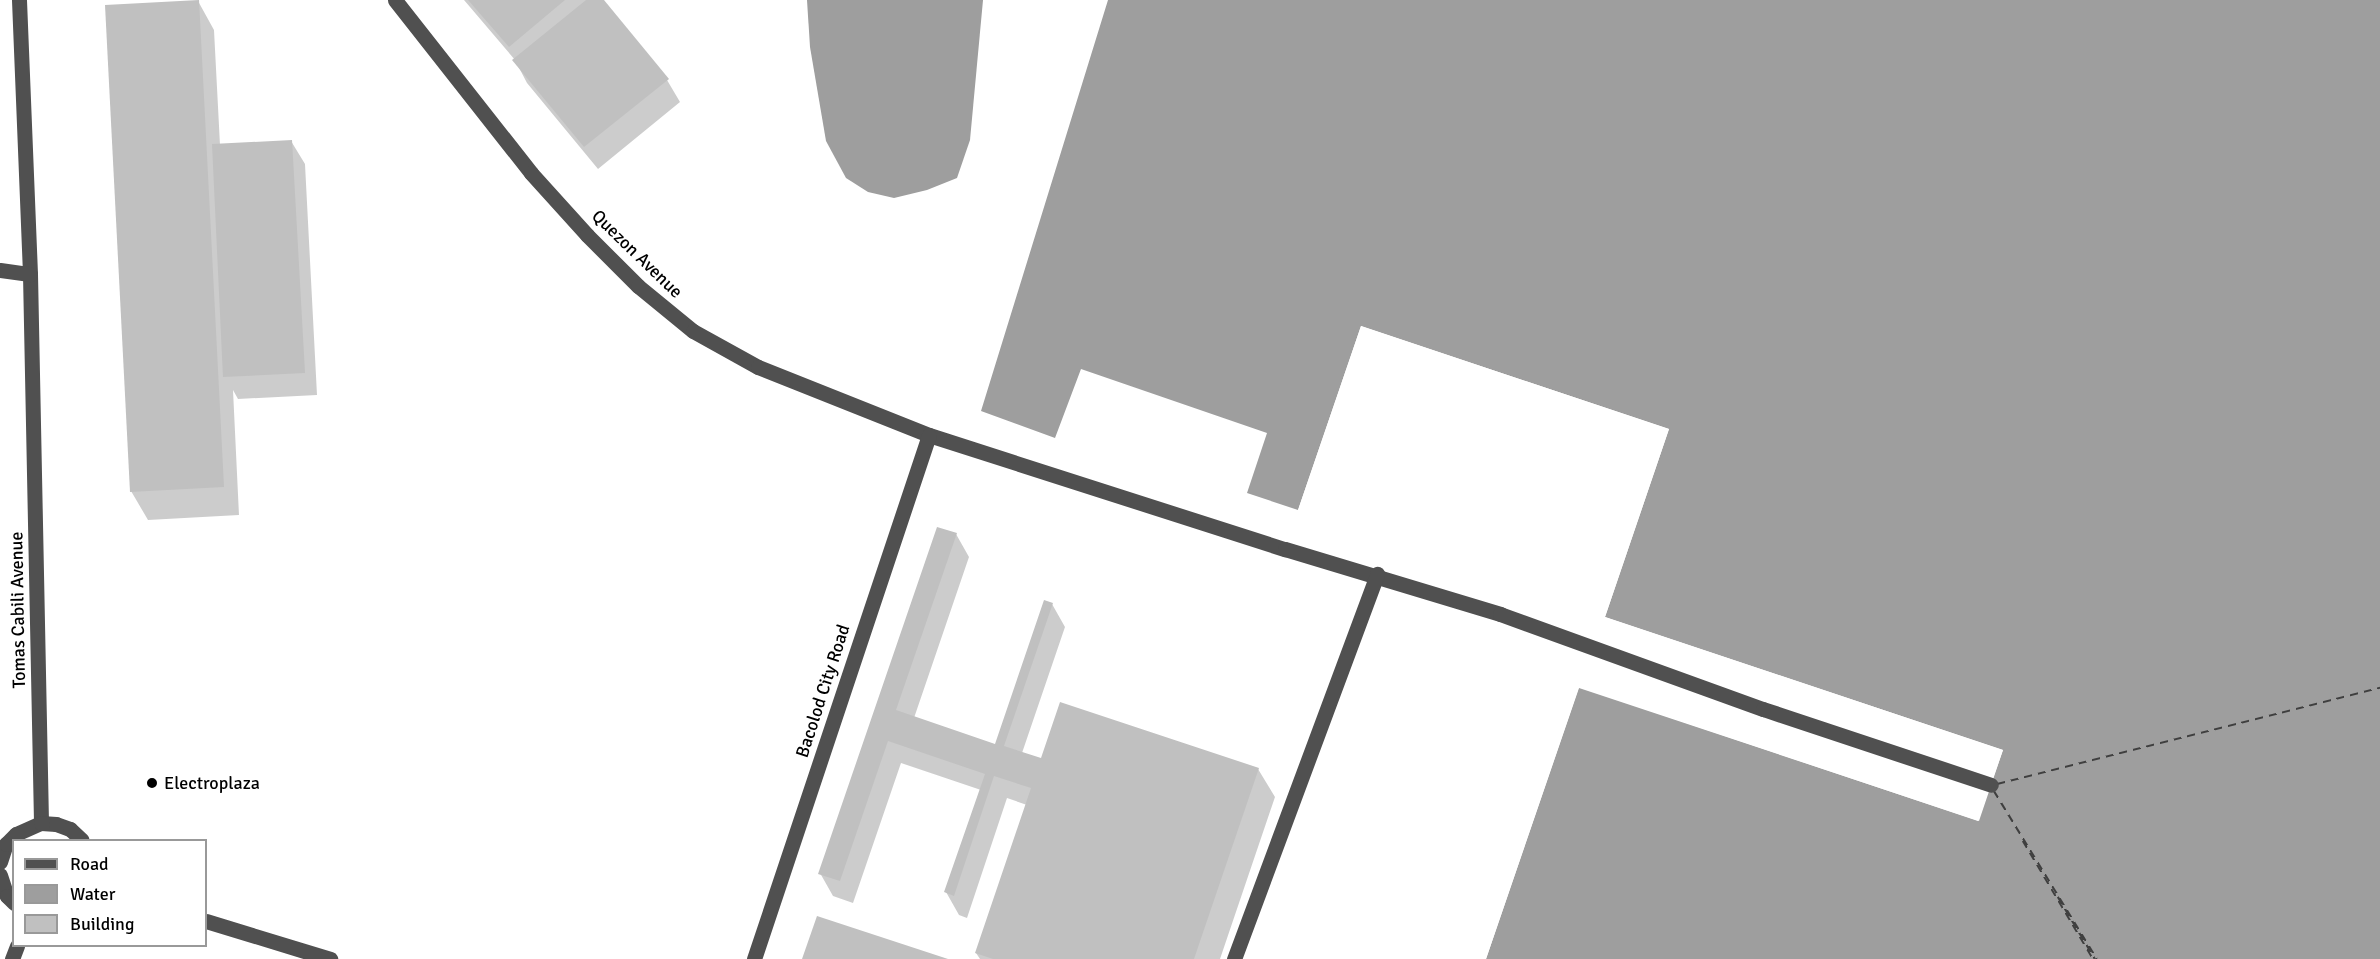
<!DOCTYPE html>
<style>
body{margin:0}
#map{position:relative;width:2380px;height:959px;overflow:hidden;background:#fff;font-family:Signika,sans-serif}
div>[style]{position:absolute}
.water>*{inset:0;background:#9e9e9e}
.pier>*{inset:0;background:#fff}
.shadow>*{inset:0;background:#0003}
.ferry>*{height:1.5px;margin-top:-0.75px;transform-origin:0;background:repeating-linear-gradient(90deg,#3f3f3f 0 8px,transparent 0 14px)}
.building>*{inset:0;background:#c0c0c0}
.minor>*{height:15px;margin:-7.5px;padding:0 7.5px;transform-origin:7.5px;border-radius:7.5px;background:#505050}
.dots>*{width:16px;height:16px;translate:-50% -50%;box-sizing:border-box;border:3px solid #fff;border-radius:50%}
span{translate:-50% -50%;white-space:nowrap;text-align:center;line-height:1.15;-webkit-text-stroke:5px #fff;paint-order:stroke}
.street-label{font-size:18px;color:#000}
.poi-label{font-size:18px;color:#000}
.left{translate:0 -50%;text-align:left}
.legend{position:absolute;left:12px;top:839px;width:195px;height:108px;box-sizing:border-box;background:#fff;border:2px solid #999;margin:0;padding:8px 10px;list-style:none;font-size:18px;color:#000}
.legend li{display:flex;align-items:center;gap:12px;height:30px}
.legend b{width:30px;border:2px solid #999}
</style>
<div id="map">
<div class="water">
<div style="clip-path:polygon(807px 0,983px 0,970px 140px,957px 178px,927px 190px,894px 198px,868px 192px,846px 178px,826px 141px,810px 47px)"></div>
<div style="clip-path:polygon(1108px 0,2380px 0,2380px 959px,1486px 959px,1579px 687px,1978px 821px,2003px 750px,1605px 617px,1669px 429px,1361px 326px,1298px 510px,1247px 493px,1267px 433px,1081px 369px,1055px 438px,981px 411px)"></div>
</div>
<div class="pier">
<div style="clip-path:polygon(1361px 326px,1669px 429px,1605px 617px,2003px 750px,1979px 821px,1579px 688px,1486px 959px,1483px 959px,1577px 685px,1977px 817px,1999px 751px,1603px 619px,1665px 430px,1363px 329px,1301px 511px,1297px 513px)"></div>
</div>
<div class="shadow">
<div style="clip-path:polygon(464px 0,602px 0,667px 80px,680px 102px,598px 169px,527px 83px,515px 60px)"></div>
<div style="clip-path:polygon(198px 1px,214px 30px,220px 145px,291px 141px,305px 164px,317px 395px,238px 399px,233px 390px,239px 515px,148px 520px,131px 491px)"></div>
<div style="clip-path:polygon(956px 534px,969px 557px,914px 718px,996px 745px,1052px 604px,1065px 627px,1022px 753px,1042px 760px,1258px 769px,1275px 797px,1220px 959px,980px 959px,976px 953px,1027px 805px,1007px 798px,967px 918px,959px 915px,946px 892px,981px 790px,901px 763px,853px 903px,833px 896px,820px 873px)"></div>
</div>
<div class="ferry">
<div style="left:1997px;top:784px;width:395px;rotate:-14.1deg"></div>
<div style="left:1994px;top:791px;width:197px;rotate:58.5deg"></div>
<div style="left:2023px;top:841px;width:137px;rotate:59.3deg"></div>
<div style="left:2058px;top:897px;width:72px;rotate:59.2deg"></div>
</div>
<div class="building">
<div style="clip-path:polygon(199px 0,224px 487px,130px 492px,105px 5px)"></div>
<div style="clip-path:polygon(468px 0,565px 0,509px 47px)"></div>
<div style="clip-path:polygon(586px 0,604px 0,669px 79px,584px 147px,512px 60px)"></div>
<div style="clip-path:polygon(292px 140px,305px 373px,223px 377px,212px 144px)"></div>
<div style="clip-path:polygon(937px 527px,957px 533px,896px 710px,995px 744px,1044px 600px,1053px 603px,1004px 746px,1041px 758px,1060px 702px,1259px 768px,1194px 959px,993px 959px,975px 953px,1031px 788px,994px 776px,954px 896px,944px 892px,985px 774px,888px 741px,840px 881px,818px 874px)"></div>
<div style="clip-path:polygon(817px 916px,948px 959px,802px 959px)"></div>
</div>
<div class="minor">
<div style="left:19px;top:0;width:274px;rotate:87.7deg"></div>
<div style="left:30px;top:274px;width:549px;rotate:88.85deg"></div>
<div style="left:395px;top:0;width:220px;rotate:51.8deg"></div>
<div style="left:531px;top:173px;width:84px;rotate:47.9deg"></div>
<div style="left:587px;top:235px;width:72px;rotate:45deg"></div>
<div style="left:638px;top:286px;width:71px;rotate:39.3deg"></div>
<div style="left:693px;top:331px;width:74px;rotate:29deg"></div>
<div style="left:758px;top:367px;width:184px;rotate:21.7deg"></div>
<div style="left:929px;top:435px;width:374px;rotate:17.8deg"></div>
<div style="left:1285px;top:549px;width:225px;rotate:16.8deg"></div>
<div style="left:1500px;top:614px;width:280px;rotate:19.9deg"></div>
<div style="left:1763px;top:709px;width:240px;rotate:18.4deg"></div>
<div style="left:0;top:270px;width:30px;rotate:8deg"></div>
<div style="left:0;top:862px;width:19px;rotate:-72deg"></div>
<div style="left:6px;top:844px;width:14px;rotate:-45deg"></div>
<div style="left:16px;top:834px;width:27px;rotate:-24deg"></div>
<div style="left:41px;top:823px;width:15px;rotate:4deg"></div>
<div style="left:56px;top:824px;width:15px;rotate:20deg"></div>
<div style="left:70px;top:829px;width:16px;rotate:43deg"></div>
<div style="left:0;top:875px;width:22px;rotate:72deg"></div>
<div style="left:7px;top:896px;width:10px;rotate:45deg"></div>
<div style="left:206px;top:921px;width:130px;rotate:17deg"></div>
<div style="left:12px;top:959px;width:14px;rotate:-69deg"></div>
<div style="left:754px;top:959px;width:552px;rotate:-71.53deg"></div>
<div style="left:1234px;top:959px;width:411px;rotate:-69.6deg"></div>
</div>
<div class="dots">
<div style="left:152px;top:783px;background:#000"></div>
</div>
<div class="street-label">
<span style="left:637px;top:254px;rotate:44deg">Quezon Avenue</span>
<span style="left:18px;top:610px;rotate:-91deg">Tomas Cabili Avenue</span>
<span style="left:823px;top:691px;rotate:-72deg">Bacolod City Road</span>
</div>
<div class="poi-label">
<span class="left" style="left:164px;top:783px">Electroplaza</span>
</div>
<ul class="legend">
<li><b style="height:8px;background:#505050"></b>Road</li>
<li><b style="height:16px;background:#9e9e9e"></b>Water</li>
<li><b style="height:16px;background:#c0c0c0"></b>Building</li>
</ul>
</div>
